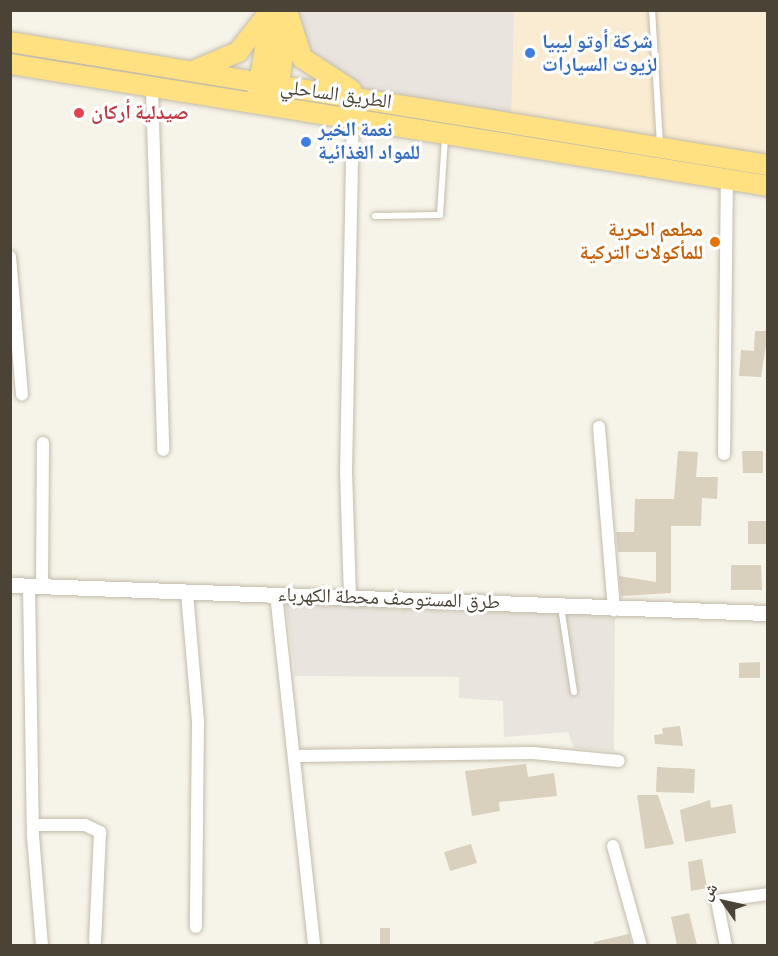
<!DOCTYPE html>
<meta charset="utf-8">
<style>
body{margin:0}
#map{position:relative;width:778px;height:956px;overflow:hidden;background:#f6f3e9;font-family:"Source Sans 3","Noto Naskh Arabic",sans-serif}
div>[style]{position:absolute}
.commercial>*{inset:0;background:#faecd2}
.industrial>*{inset:0;background:#e9e4dd}
.building>*{inset:0;background:#d9d0bd}
.roads{filter:drop-shadow(0 0 2px #c3bcaa) drop-shadow(0 0 2px #c3bcaa)}
.service>*{height:6px;margin:-3px;padding:0 3px;transform-origin:3px;border-radius:3px;background:#fff}
.minor>*{height:12px;margin:-6px;padding:0 6px;transform-origin:6px;border-radius:6px;background:#fff}
.tertiary>*{height:15px;margin:-7.5px;padding:0 7.5px;transform-origin:7.5px;border-radius:7.5px;background:#fff}
.trunk>*{height:20px;margin:-10px;padding:0 10px;transform-origin:10px;border-radius:10px;background:#ffe182}
.dots>*{width:16px;height:16px;translate:-50% -50%;box-sizing:border-box;border:3px solid #fff;border-radius:50%}
span{translate:-50% -50%;white-space:nowrap;text-align:center;line-height:1.15;-webkit-text-stroke:6px #fff;paint-order:stroke}
.shop-label{font-size:20px;color:#366cbe;font-weight:700}
.left{translate:0 -50%;text-align:left}
.street-label{font-size:20px;color:#4b4436}
.health-label{font-size:20px;color:#be3a42;font-weight:700}
.food-label{font-size:20px;color:#c56008;font-weight:700}
.right{translate:-100% -50%;text-align:right}
.frame{position:absolute;inset:0;border:12px solid #4b4436;pointer-events:none}
.north{position:absolute;left:694px;top:872px;width:60px;height:60px;-webkit-text-stroke:4px #fff;paint-order:stroke;rotate:304deg;font-size:16px;font-weight:700;line-height:24px;text-align:center;color:#4b4436}
.north::after{content:'';display:block;margin:auto;width:21px;height:27px;background:#4b4436;clip-path:polygon(50% 0,100% 100%,50% 72%,0 100%)}
</style>
<div id="map">
<div class="commercial">
<div style="clip-path:polygon(288px 10px,767px 11px,767px 165px,528px 124px)"></div>
</div>
<div class="industrial">
<div style="clip-path:polygon(288px 10px,514px 11px,511px 122px,364px 97px,315px 71px)"></div>
<div style="clip-path:polygon(284px 590px,615px 612px,614px 751px,574px 748px,568px 732px,504px 737px,503px 701px,459px 698px,459px 677px,295px 676px)"></div>
</div>
<div class="building">
<div style="clip-path:polygon(755px 331px,768px 331px,761px 377px,739px 376px,741px 350px,754px 351px)"></div>
<div style="clip-path:polygon(678px 451px,698px 452px,696px 477px,718px 477px,717px 499px,702px 498px,701px 526px,671px 526px,671px 593px,621px 596px,619px 576px,656px 582px,656px 552px,618px 552px,616px 532px,634px 532px,635px 499px,674px 499px)"></div>
<div style="clip-path:polygon(742px 451px,763px 451px,763px 473px,743px 473px)"></div>
<div style="clip-path:polygon(748px 521px,768px 521px,768px 544px,748px 544px)"></div>
<div style="clip-path:polygon(731px 565px,761px 565px,762px 590px,731px 590px)"></div>
<div style="clip-path:polygon(760px 662px,760px 678px,739px 678px,739px 663px)"></div>
<div style="clip-path:polygon(680px 726px,683px 746px,655px 744px,654px 735px,663px 734px,662px 728px)"></div>
<div style="clip-path:polygon(526px 764px,528px 777px,554px 773px,557px 796px,499px 802px,500px 811px,472px 816px,465px 771px)"></div>
<div style="clip-path:polygon(657px 767px,695px 769px,694px 793px,656px 792px)"></div>
<div style="clip-path:polygon(637px 795px,658px 795px,674px 844px,645px 849px)"></div>
<div style="clip-path:polygon(710px 800px,711px 808px,732px 804px,736px 833px,685px 842px,680px 810px)"></div>
<div style="clip-path:polygon(471px 844px,477px 863px,450px 871px,444px 852px)"></div>
<div style="clip-path:polygon(702px 859px,707px 888px,691px 891px,688px 862px)"></div>
<div style="clip-path:polygon(689px 913px,697px 945px,677px 945px,671px 917px)"></div>
<div style="clip-path:polygon(380px 928px,390px 928px,390px 945px,380px 945px)"></div>
<div style="clip-path:polygon(629px 934px,632px 945px,594px 945px,594px 942px)"></div>
</div>
<div class="roads">
<div class="service">
<div style="left:652px;top:10px;width:135px;rotate:86.6deg"></div>
<div style="left:375px;top:216px;width:65px;rotate:-0.9deg"></div>
<div style="left:440px;top:215px;width:77px;rotate:-86.3deg"></div>
<div style="left:561px;top:607px;width:86px;rotate:81.3deg"></div>
</div>
<div class="minor">
<div style="left:152px;top:90px;width:360px;rotate:88.2deg"></div>
<div style="left:10px;top:257px;width:138px;rotate:85deg"></div>
<div style="left:599px;top:427px;width:184px;rotate:85.3deg"></div>
<div style="left:724px;top:454px;width:275px;rotate:-89.4deg"></div>
<div style="left:29px;top:586px;width:250px;rotate:89.1deg"></div>
<div style="left:33px;top:836px;width:110px;rotate:85.3deg"></div>
<div style="left:42px;top:587px;width:144px;rotate:-89.6deg"></div>
<div style="left:187px;top:593px;width:128px;rotate:85.1deg"></div>
<div style="left:198px;top:721px;width:206px;rotate:90.6deg"></div>
<div style="left:276px;top:594px;width:354px;rotate:83.8deg"></div>
<div style="left:350px;top:598px;width:125px;rotate:-91.8deg"></div>
<div style="left:346px;top:473px;width:352px;rotate:-88.9deg"></div>
<div style="left:295px;top:756px;width:238px;rotate:-0.7deg"></div>
<div style="left:533px;top:753px;width:86px;rotate:5.3deg"></div>
<div style="left:33px;top:825px;width:52px"></div>
<div style="left:85px;top:825px;width:17px;rotate:25deg"></div>
<div style="left:100px;top:832px;width:109px;rotate:92.6deg"></div>
<div style="left:613px;top:846px;width:104px;rotate:74.4deg"></div>
<div style="left:726px;top:946px;width:46px;rotate:-101.3deg"></div>
<div style="left:717px;top:901px;width:51px;rotate:-7.8deg"></div>
</div>
<div class="tertiary">
<div style="left:10px;top:585px;width:759px;rotate:2.12deg"></div>
</div>
<div class="trunk">
<div style="left:288px;top:14px;width:46px;rotate:72.3deg"></div>
<div style="left:302px;top:58px;width:59px;rotate:33.1deg"></div>
<div style="left:10px;top:42px;width:768px;rotate:9.22deg"></div>
<div style="left:10px;top:64px;width:768px;rotate:9.14deg"></div>
<div style="left:193px;top:71px;width:49px;rotate:-22.9deg"></div>
<div style="left:238px;top:52px;width:53px;rotate:-51.8deg"></div>
<div style="left:257px;top:96px;width:78px;rotate:-80.4deg"></div>
<div style="left:277px;top:99px;width:73px;rotate:-82.1deg"></div>
</div>
</div>
<div class="dots">
<div style="left:530px;top:53px;background:#3f7fe0"></div>
<div style="left:79px;top:113px;background:#e0444e"></div>
<div style="left:306px;top:142px;background:#3f7fe0"></div>
<div style="left:715px;top:242px;background:#e8710a"></div>
</div>
<div class="shop-label">
<span class="left" style="left:542px;top:54px">شركة أوتو ليبيا<br>لزيوت السيارات</span>
<span class="left" style="left:318px;top:142px">نعمة الخير<br>للمواد الغذائية</span>
</div>
<div class="street-label">
<span style="left:336px;top:95px;rotate:8deg">الطريق الساحلي</span>
<span style="left:389px;top:599px;rotate:2deg">طرق المستوصف محطة الكهرباء</span>
</div>
<div class="health-label">
<span class="left" style="left:91px;top:113px">صيدلية أركان</span>
</div>
<div class="food-label">
<span class="right" style="left:703px;top:242px">مطعم الحرية<br>للمأكولات التركية</span>
</div>
<div class="frame"></div>
<div class="north">ش</div>
</div>
